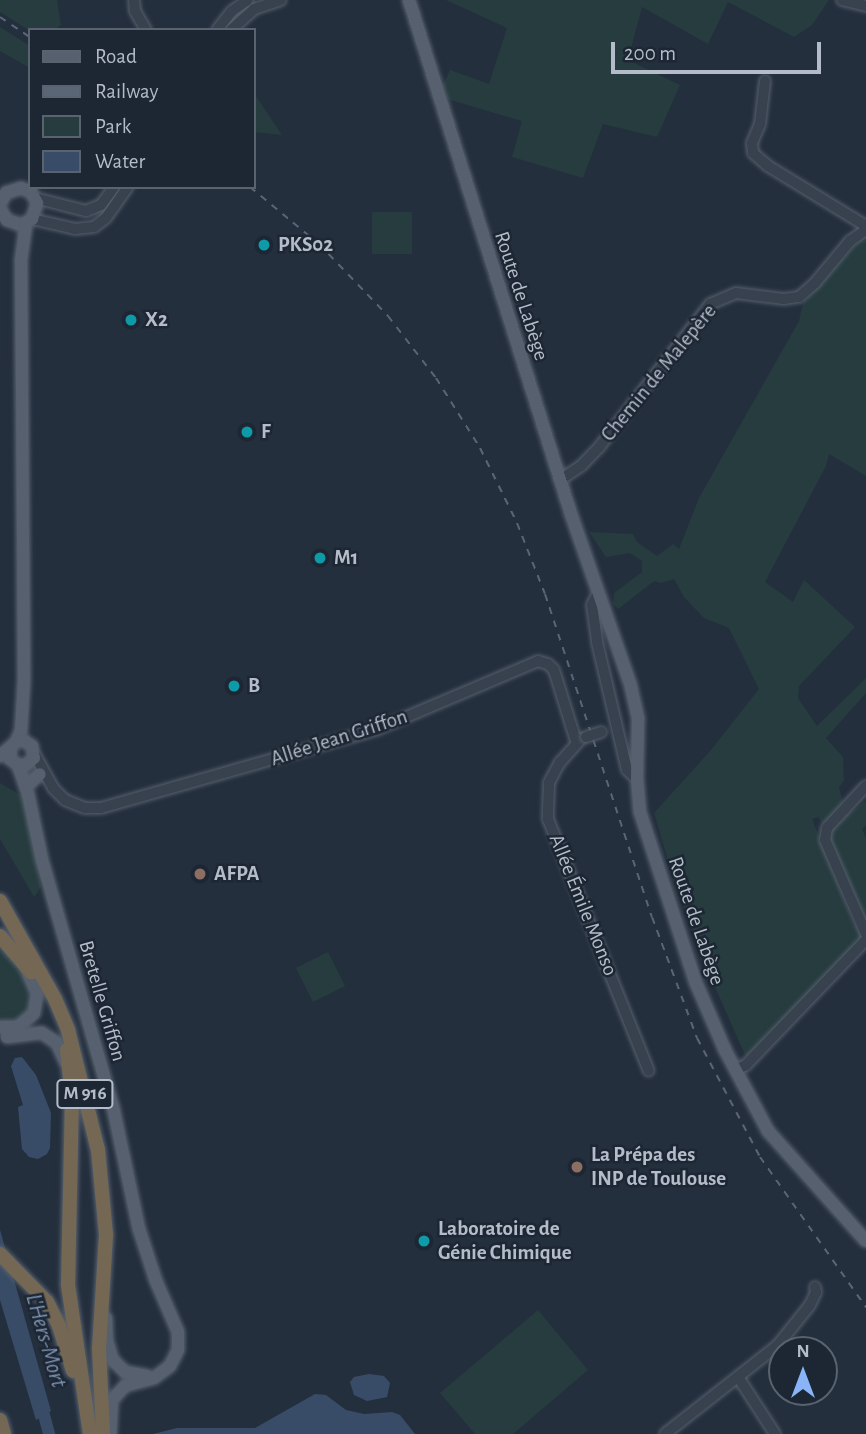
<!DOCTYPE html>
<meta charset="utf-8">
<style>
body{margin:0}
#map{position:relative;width:866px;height:1434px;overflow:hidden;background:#242f3e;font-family:"Alegreya Sans",sans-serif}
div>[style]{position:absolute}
.green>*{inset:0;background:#263c3f}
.water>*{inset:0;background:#394c67}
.river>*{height:12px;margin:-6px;padding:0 6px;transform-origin:6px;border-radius:6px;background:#394c67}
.roads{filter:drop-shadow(0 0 2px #565f6c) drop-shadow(0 0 2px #565f6c)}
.minor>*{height:10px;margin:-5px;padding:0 5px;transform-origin:5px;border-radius:5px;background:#38414e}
.major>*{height:12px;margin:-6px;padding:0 6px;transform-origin:6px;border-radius:6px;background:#56606e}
.highway>*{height:14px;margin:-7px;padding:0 7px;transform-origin:7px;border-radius:7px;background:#746855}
.rail>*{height:2px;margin-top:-1px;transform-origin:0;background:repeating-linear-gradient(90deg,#5a6575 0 7px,transparent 0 14px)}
.bridges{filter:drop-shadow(0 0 2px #565f6c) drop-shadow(0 0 2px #565f6c)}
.minor-bridge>*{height:10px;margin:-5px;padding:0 5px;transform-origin:5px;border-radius:5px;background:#38414e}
.dots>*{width:19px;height:19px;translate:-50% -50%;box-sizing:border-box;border:4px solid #1d2633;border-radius:50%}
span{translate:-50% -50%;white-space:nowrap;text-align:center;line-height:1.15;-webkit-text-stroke:5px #1d2633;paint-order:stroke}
.shield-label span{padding:2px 5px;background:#1d2633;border:2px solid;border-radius:5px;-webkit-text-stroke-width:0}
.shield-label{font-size:19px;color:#b4bcc9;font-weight:700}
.poi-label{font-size:21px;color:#b4bcc9;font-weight:700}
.left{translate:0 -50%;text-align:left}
.street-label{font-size:21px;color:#b4bcc9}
.water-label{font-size:23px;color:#7c92b1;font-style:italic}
.legend{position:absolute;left:28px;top:28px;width:228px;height:161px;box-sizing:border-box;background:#1d2633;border:2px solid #59626f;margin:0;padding:9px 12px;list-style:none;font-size:21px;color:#b4bcc9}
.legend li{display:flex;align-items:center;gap:14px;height:35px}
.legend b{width:35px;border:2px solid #59626f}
.north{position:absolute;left:768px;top:1336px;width:70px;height:70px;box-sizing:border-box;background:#1d2633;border:2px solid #59626f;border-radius:50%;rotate:0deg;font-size:19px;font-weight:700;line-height:28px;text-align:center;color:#b4bcc9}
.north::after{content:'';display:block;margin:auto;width:24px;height:32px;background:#8ab4f8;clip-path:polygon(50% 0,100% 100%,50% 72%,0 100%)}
.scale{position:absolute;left:611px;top:42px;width:210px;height:32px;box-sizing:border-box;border:4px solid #b4bcc9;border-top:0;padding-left:9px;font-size:21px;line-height:24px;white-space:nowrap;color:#b4bcc9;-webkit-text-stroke:5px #1d2633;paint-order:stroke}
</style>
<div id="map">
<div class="green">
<div style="clip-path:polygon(0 0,57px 0,61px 25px,55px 30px,30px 31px,0 12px)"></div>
<div style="clip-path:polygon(446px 0,829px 0,812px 25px,794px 37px,728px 2px,708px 44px,642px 7px,628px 60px,680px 85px,657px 137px,603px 124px,583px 178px,512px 157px,522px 121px,447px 99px,443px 85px,450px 70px,489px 84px,507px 28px)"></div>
<div style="clip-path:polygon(0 27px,30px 46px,30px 68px,0 51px)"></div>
<div style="clip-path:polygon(254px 89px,256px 96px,282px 135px,254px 132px)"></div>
<div style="clip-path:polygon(372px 212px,412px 212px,412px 254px,372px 254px)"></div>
<div style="clip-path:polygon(866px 233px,866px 476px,829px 454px,826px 466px,765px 582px,793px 602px,804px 580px,855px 627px,799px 686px,798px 698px,817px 726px,866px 678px,866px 693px,826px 738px,843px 757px,844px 780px,839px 788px,847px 815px,866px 801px,866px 825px,862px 829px,866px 838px,866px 920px,829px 835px,834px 827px,831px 823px,822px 823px,818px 817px,812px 819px,853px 923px,864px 937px,746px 1057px,704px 962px,672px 874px,654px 813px,711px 750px,759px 689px,729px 628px,704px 618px,684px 597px,674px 579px,661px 583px,654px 581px,618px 609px,613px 604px,614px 593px,642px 572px,642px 561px,630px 553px,606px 557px,589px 532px,633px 534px,637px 542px,657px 556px,673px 544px,679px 549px,699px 498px,799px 321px,803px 303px)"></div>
<div style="clip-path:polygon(0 783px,22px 796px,41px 887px,34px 897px,0 839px)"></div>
<div style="clip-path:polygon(0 945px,21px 972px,32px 995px,30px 1008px,24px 1019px,12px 1023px,0 1023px)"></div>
<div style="clip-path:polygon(328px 952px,345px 986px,313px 1002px,296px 968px)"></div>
<div style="clip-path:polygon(538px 1310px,588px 1370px,513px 1434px,475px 1434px,440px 1393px)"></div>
</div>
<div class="water">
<div style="clip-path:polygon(22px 1057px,36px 1075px,51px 1113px,50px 1148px,47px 1154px,38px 1159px,29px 1157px,22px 1149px,18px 1107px,23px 1105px,11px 1066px,15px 1058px)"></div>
<div style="clip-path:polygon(0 1230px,51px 1411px,36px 1420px,0 1300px)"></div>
<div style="clip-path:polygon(369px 1374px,384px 1376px,390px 1383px,387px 1397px,367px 1401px,354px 1395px,350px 1382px,354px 1377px)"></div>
<div style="clip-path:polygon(315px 1394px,326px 1395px,346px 1410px,364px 1414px,392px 1412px,400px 1415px,415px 1434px,153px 1434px,177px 1428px,255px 1428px)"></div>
</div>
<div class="river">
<div style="left:40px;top:1400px;width:35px;rotate:75deg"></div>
</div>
<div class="roads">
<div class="minor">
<div style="left:134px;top:0;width:11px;rotate:85deg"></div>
<div style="left:135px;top:11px;width:22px;rotate:60deg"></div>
<div style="left:842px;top:0;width:25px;rotate:14deg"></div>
<div style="left:217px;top:30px;width:24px;rotate:-52deg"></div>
<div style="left:232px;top:11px;width:19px;rotate:-35deg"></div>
<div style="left:231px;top:30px;width:31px;rotate:-42deg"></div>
<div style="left:254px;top:9px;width:28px;rotate:-18deg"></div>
<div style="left:765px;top:81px;width:43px;rotate:96.6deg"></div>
<div style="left:760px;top:124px;width:21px;rotate:113deg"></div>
<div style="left:752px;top:143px;width:10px;rotate:84deg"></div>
<div style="left:753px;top:153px;width:20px;rotate:41deg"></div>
<div style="left:768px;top:166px;width:115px;rotate:31.5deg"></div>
<div style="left:35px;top:198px;width:53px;rotate:14.3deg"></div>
<div style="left:86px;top:211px;width:16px;rotate:-22deg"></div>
<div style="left:101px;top:205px;width:22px;rotate:-54deg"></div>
<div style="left:32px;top:219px;width:44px;rotate:13.1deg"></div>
<div style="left:75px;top:229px;width:19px;rotate:-6deg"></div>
<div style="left:94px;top:227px;width:15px;rotate:-37deg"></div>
<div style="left:106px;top:218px;width:38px;rotate:-55deg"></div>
<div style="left:560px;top:480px;width:25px;rotate:-34deg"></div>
<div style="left:581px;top:466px;width:28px;rotate:-46deg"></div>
<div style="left:600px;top:446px;width:180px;rotate:-52.2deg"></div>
<div style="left:710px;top:304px;width:28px;rotate:-23deg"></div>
<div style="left:736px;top:293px;width:48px;rotate:7.1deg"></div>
<div style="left:784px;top:299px;width:15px;rotate:-8deg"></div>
<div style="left:799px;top:297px;width:21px;rotate:-41deg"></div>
<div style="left:815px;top:283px;width:55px;rotate:-50.2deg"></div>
<div style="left:850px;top:241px;width:19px;rotate:-35deg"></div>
<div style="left:597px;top:595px;width:11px;rotate:117deg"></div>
<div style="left:592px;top:605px;width:37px;rotate:82deg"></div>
<div style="left:597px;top:642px;width:131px;rotate:76.8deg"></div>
<div style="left:627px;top:770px;width:13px;rotate:42deg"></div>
<div style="left:581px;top:739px;width:31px;rotate:132deg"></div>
<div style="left:560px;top:762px;width:24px;rotate:118deg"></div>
<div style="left:549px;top:783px;width:36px;rotate:92deg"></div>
<div style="left:548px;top:819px;width:271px;rotate:68.2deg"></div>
<div style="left:35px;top:755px;width:38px;rotate:61deg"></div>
<div style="left:53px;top:788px;width:17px;rotate:45deg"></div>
<div style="left:65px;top:800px;width:22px;rotate:22deg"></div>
<div style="left:85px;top:808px;width:16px"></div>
<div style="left:101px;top:808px;width:288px;rotate:-15.9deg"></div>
<div style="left:378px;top:729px;width:174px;rotate:-23deg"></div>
<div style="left:538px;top:661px;width:10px;rotate:17deg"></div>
<div style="left:548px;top:664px;width:8px;rotate:45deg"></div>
<div style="left:554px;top:670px;width:74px;rotate:72.8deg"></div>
<div style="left:866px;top:786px;width:57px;rotate:132.9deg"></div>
<div style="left:827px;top:828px;width:12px;rotate:99deg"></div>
<div style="left:825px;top:840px;width:103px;rotate:66.4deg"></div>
<div style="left:735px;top:1070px;width:12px;rotate:-24deg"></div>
<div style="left:746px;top:1065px;width:173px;rotate:-46.2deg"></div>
<div style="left:738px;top:1377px;width:68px;rotate:57deg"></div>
<div style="left:665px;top:1434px;width:144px;rotate:-38.2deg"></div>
<div style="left:778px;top:1345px;width:51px;rotate:-51.3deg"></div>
<div style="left:810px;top:1305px;width:14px;rotate:-65deg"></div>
<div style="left:816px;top:1292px;width:5px;rotate:-101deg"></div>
</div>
<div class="major">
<div style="left:409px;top:0;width:539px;rotate:72.51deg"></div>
<div style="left:571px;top:514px;width:179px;rotate:70.8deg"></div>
<div style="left:630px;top:683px;width:37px;rotate:77deg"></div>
<div style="left:638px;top:719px;width:60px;rotate:91deg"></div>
<div style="left:637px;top:779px;width:33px;rotate:85deg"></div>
<div style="left:640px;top:812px;width:180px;rotate:71.9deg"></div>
<div style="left:696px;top:983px;width:73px;rotate:66.6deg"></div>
<div style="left:725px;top:1050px;width:92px;rotate:62deg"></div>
<div style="left:768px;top:1131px;width:147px;rotate:48.3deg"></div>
<div style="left:0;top:204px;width:13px;rotate:-61deg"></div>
<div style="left:6px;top:193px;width:16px;rotate:-18deg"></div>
<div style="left:21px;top:188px;width:11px;rotate:22deg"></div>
<div style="left:31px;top:192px;width:13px;rotate:61deg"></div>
<div style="left:37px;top:203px;width:17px;rotate:107deg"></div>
<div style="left:32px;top:219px;width:13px;rotate:151deg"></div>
<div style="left:21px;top:225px;width:15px;rotate:-160deg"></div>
<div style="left:7px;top:220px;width:13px;rotate:-122deg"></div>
<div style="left:16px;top:742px;width:12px;rotate:-66deg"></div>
<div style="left:21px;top:731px;width:51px;rotate:-86.6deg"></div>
<div style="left:24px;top:680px;width:420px;rotate:-90.4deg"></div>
<div style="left:21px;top:260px;width:37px;rotate:-82deg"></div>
<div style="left:0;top:756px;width:21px;rotate:-41deg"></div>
<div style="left:16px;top:742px;width:7px;rotate:-16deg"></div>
<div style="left:23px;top:740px;width:11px;rotate:34deg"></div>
<div style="left:32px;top:746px;width:12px;rotate:81deg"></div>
<div style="left:34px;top:758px;width:11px;rotate:139deg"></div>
<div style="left:26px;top:765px;width:8px;rotate:180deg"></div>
<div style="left:18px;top:765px;width:10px;rotate:-143deg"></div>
<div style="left:10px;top:759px;width:12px;rotate:-85deg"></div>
<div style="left:18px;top:765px;width:31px;rotate:71deg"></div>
<div style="left:28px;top:794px;width:67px;rotate:78deg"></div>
<div style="left:42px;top:860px;width:257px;rotate:74deg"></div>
<div style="left:113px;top:1107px;width:125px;rotate:78deg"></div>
<div style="left:139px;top:1229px;width:55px;rotate:71.9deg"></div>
<div style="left:156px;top:1281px;width:56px;rotate:66.7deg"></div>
<div style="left:178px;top:1332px;width:18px;rotate:90deg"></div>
<div style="left:178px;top:1350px;width:18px;rotate:117deg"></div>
<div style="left:170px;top:1366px;width:20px;rotate:143deg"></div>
<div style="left:154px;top:1378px;width:30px;rotate:165deg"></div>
<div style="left:125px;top:1386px;width:19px;rotate:133deg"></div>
<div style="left:112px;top:1400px;width:34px;rotate:93deg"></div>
<div style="left:30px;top:783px;width:13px;rotate:-42deg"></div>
<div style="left:0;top:1027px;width:18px"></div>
<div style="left:18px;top:1027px;width:21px;rotate:-41deg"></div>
<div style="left:34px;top:1013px;width:20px;rotate:-81deg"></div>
<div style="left:37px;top:993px;width:32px;rotate:-114deg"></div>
<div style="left:7px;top:1037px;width:35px;rotate:-7deg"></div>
<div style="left:42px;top:1033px;width:18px;rotate:34deg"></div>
<div style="left:57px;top:1043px;width:22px;rotate:66deg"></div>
<div style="left:106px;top:1318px;width:23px;rotate:88deg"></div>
<div style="left:107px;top:1341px;width:19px;rotate:74deg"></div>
<div style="left:112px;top:1359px;width:18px;rotate:45deg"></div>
<div style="left:125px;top:1372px;width:22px;rotate:10deg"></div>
</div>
<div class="highway">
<div style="left:0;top:901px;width:112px;rotate:60.7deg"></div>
<div style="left:55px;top:999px;width:34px;rotate:67deg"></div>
<div style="left:68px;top:1030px;width:124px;rotate:76deg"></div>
<div style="left:98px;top:1150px;width:85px;rotate:84.6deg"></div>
<div style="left:106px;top:1235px;width:113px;rotate:93.5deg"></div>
<div style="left:99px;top:1348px;width:86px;rotate:87.3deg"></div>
<div style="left:0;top:936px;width:48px;rotate:49.3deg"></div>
<div style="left:67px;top:1050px;width:46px;rotate:83.8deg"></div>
<div style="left:72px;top:1096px;width:189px;rotate:91.2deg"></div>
<div style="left:68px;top:1285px;width:151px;rotate:81.6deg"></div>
<div style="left:0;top:1254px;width:67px;rotate:45.6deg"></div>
<div style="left:47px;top:1302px;width:27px;rotate:63deg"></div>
<div style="left:59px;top:1326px;width:47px;rotate:72.7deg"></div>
<div style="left:0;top:1420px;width:15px;rotate:74deg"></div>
</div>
</div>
<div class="rail">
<div style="left:0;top:17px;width:36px;rotate:34deg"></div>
<div style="left:250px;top:187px;width:89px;rotate:39.6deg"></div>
<div style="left:319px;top:244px;width:100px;rotate:46.2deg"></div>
<div style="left:388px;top:316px;width:78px;rotate:52.3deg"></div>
<div style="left:436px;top:378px;width:83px;rotate:57.8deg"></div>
<div style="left:480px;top:448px;width:84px;rotate:63.7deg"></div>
<div style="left:517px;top:523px;width:76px;rotate:68.5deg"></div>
<div style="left:545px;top:594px;width:340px;rotate:71.7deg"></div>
<div style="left:652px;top:917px;width:129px;rotate:69.6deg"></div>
<div style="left:697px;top:1038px;width:135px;rotate:62.1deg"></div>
<div style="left:760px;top:1157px;width:184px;rotate:54.8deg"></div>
</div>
<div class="bridges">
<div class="minor-bridge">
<div style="left:586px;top:737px;width:16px;rotate:-18deg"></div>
</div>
</div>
<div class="dots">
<div style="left:264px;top:245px;background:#0f9aa8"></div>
<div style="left:131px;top:320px;background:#0f9aa8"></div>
<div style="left:247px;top:432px;background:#0f9aa8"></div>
<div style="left:320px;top:558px;background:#0f9aa8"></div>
<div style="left:234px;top:686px;background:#0f9aa8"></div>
<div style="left:200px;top:874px;background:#8d6e63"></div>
<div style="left:577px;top:1167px;background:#8d6e63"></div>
<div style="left:424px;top:1241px;background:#0f9aa8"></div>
</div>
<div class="shield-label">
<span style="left:85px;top:1094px">M 916</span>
</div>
<div class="poi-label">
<span class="left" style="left:278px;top:245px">PKS02</span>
<span class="left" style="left:145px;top:320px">X2</span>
<span class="left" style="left:261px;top:432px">F</span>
<span class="left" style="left:334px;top:558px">M1</span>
<span class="left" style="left:248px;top:686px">B</span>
<span class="left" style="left:214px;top:874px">AFPA</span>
<span class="left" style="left:591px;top:1167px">La Prépa des<br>INP de Toulouse</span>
<span class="left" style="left:438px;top:1241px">Laboratoire de<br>Génie Chimique</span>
</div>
<div class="street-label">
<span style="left:521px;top:296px;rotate:72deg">Route de Labège</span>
<span style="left:659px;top:373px;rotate:-51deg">Chemin de Malepère</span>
<span style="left:339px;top:738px;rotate:-18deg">Allée Jean Griffon</span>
<span style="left:583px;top:905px;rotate:68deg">Allée Émile Monso</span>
<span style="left:696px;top:921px;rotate:71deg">Route de Labège</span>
<span style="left:102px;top:1001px;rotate:74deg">Bretelle Griffon</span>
</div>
<div class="water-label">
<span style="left:45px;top:1341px;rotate:74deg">L'Hers-Mort</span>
</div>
<ul class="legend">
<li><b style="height:9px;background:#56606e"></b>Road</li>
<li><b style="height:9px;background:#5a6575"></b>Railway</li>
<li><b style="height:19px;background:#263c3f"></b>Park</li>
<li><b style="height:19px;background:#394c67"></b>Water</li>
</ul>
<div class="north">N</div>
<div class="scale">200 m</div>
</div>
